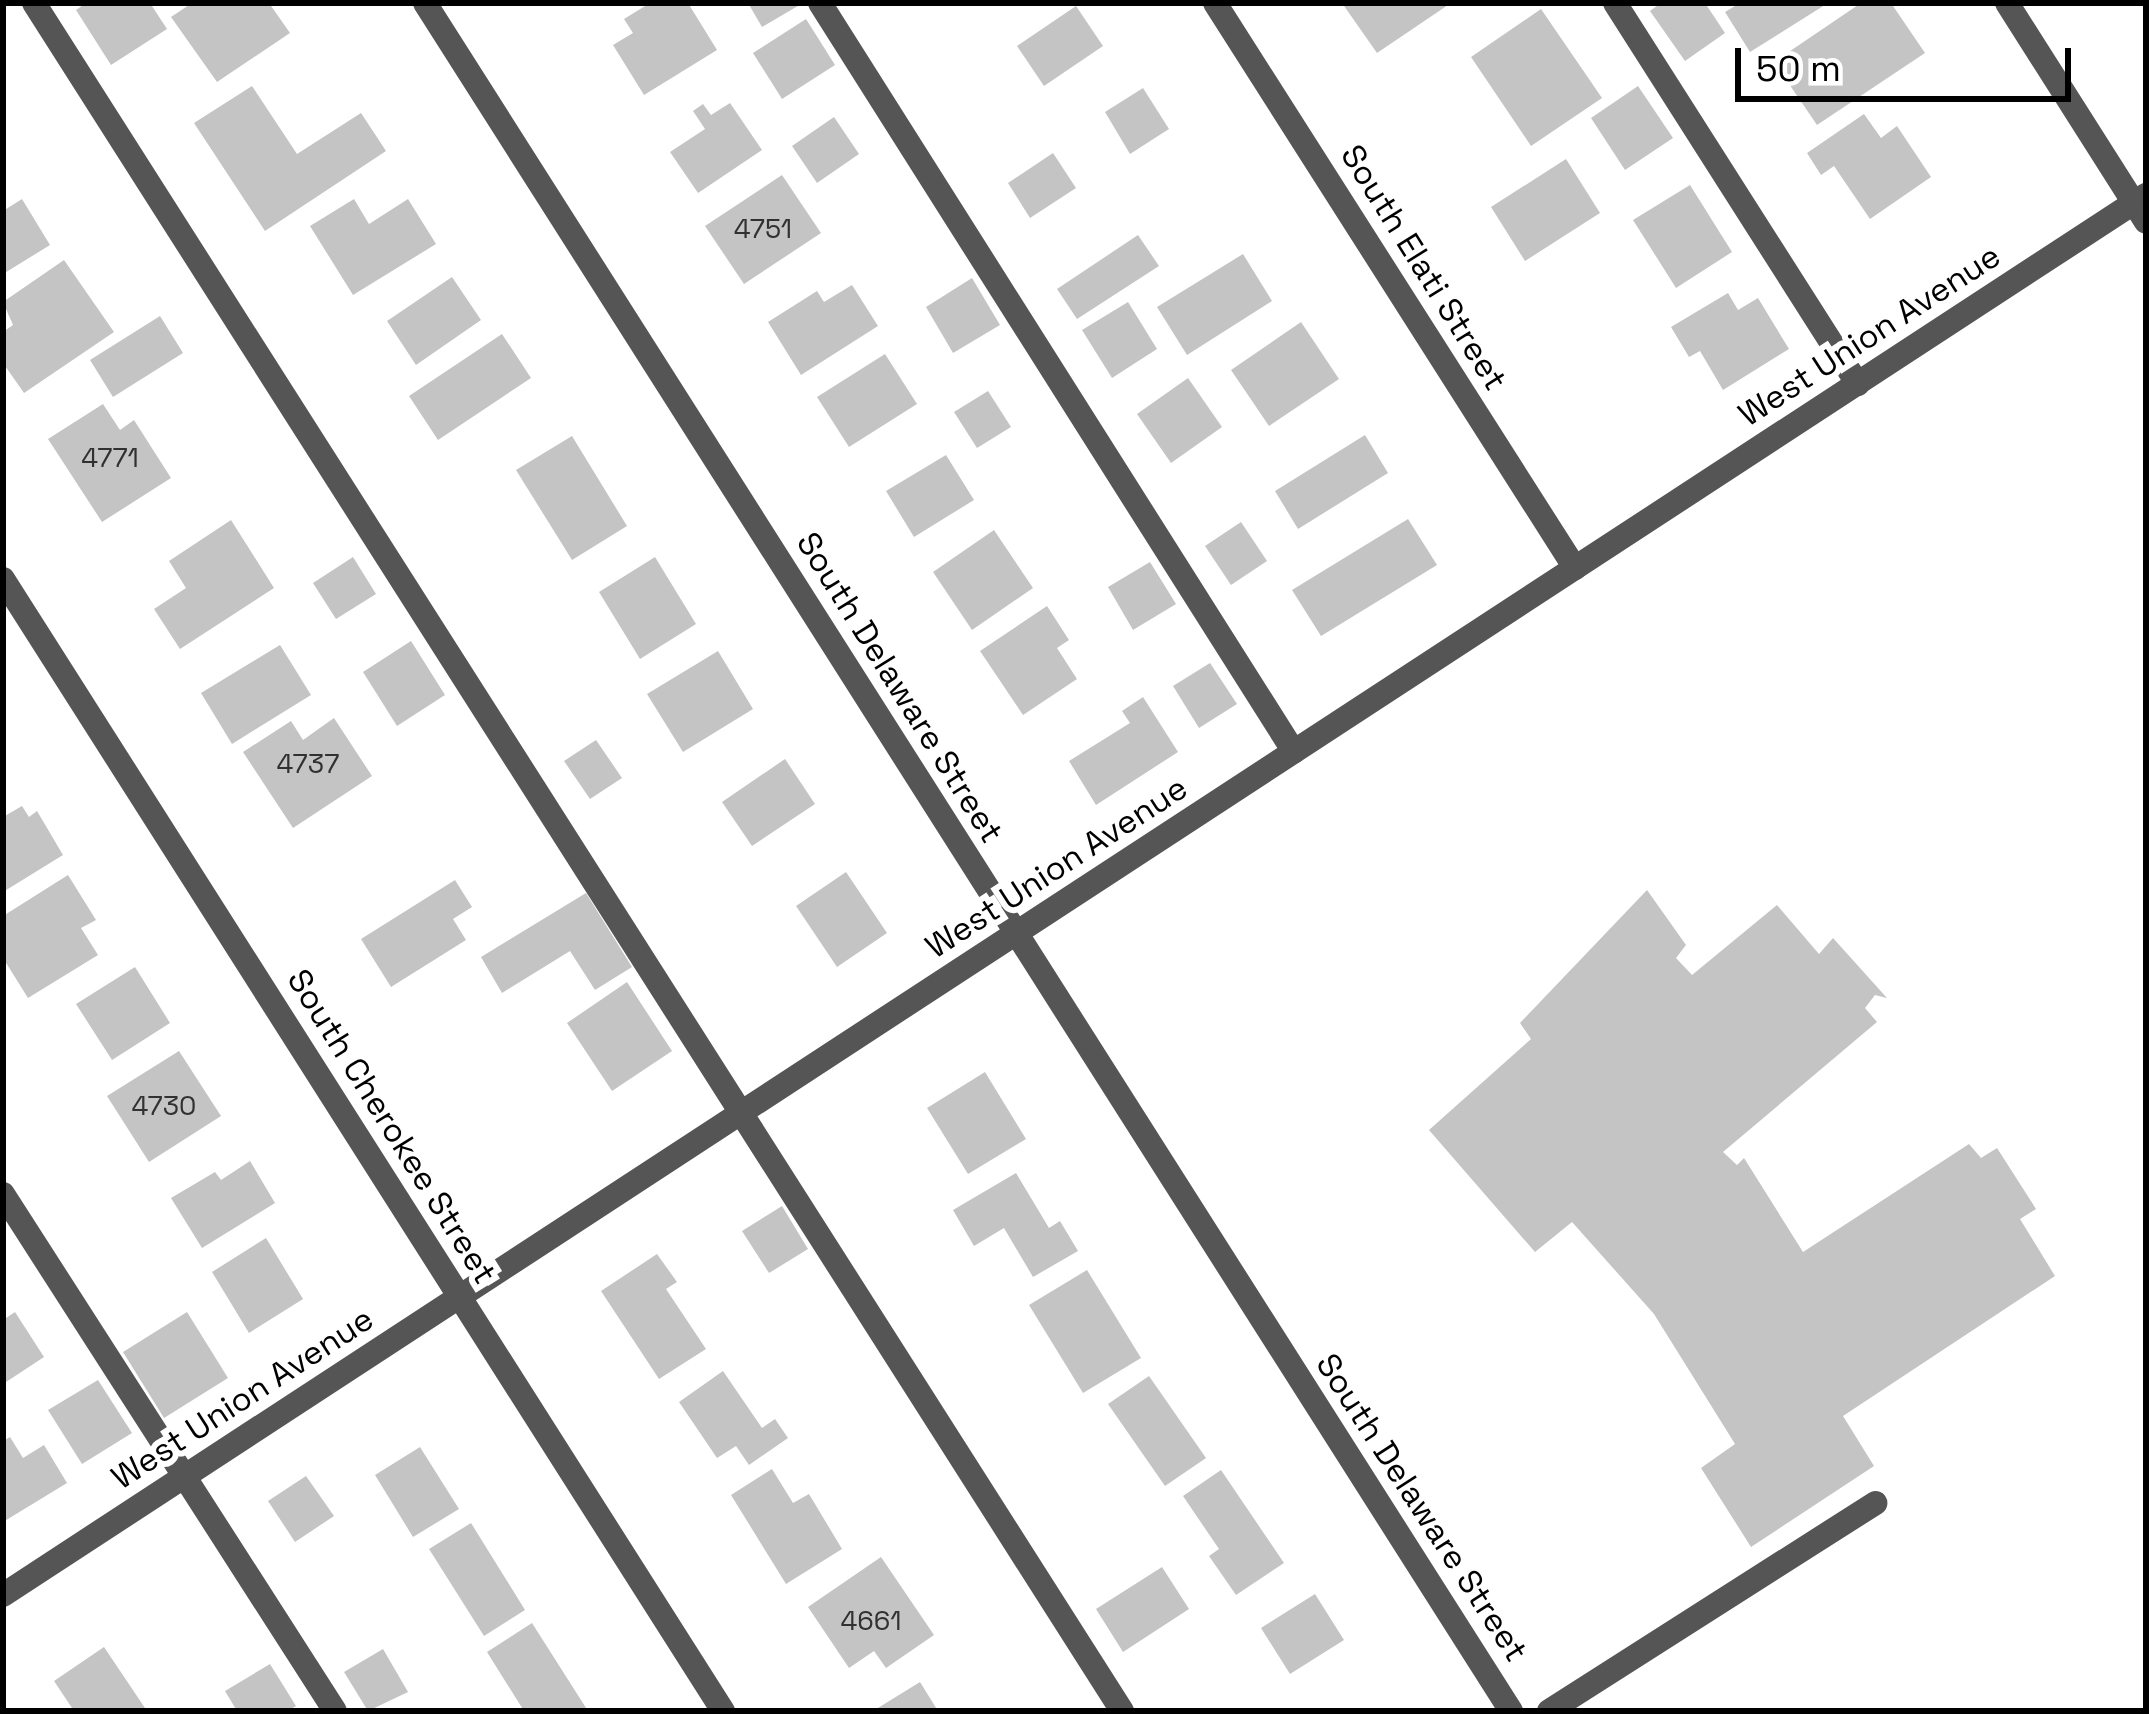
<!DOCTYPE html>
<style>
body{margin:0}
#map{position:relative;width:2149px;height:1714px;overflow:hidden;background:#fff;font-family:"Space Grotesk",sans-serif}
div>[style]{position:absolute}
.building>*{inset:0;background:#c4c4c4}
.lane>*{height:24px;margin:-12px;padding:0 12px;transform-origin:12px;border-radius:12px;background:#555}
.street>*{height:24px;margin:-12px;padding:0 12px;transform-origin:12px;border-radius:12px;background:#555}
span{translate:-50% -50%;white-space:nowrap;text-align:center;line-height:1.15;-webkit-text-stroke:12px #fff;paint-order:stroke}
.number-label{font-size:27px;color:#313131}
.number-label span{-webkit-text-stroke-width:0}
.street-label{font-size:33px;color:#000}
.frame{position:absolute;inset:0;border:6px solid #000;pointer-events:none}
.scale{position:absolute;left:1735px;top:48px;width:336px;height:54px;box-sizing:border-box;border:6px solid #000;border-top:0;padding-left:15px;font-size:36px;line-height:42px;white-space:nowrap;color:#000;-webkit-text-stroke:9px #fff;paint-order:stroke}
</style>
<div id="map">
<div class="building">
<div style="clip-path:polygon(86px 3px,150px 3px,167px 29px,111px 65px,76px 10px)"></div>
<div style="clip-path:polygon(192px 3px,269px 3px,290px 33px,217px 82px,171px 17px)"></div>
<div style="clip-path:polygon(650px 3px,688px 3px,717px 50px,644px 95px,613px 45px,633px 33px,624px 19px)"></div>
<div style="clip-path:polygon(748px 3px,803px 3px,762px 27px)"></div>
<div style="clip-path:polygon(1342px 3px,1451px 3px,1377px 53px)"></div>
<div style="clip-path:polygon(1661px 3px,1705px 3px,1725px 33px,1685px 61px,1650px 11px)"></div>
<div style="clip-path:polygon(1740px 3px,1828px 3px,1750px 52px,1725px 12px)"></div>
<div style="clip-path:polygon(1861px 3px,1891px 3px,1925px 53px,1817px 125px,1774px 62px)"></div>
<div style="clip-path:polygon(1076px 6px,1103px 46px,1044px 86px,1017px 46px)"></div>
<div style="clip-path:polygon(1541px 9px,1602px 98px,1531px 146px,1471px 57px)"></div>
<div style="clip-path:polygon(806px 19px,835px 65px,782px 99px,753px 53px)"></div>
<div style="clip-path:polygon(252px 86px,297px 154px,361px 113px,386px 151px,265px 231px,194px 123px)"></div>
<div style="clip-path:polygon(1638px 86px,1673px 138px,1625px 170px,1591px 118px)"></div>
<div style="clip-path:polygon(1143px 88px,1169px 129px,1130px 154px,1105px 112px)"></div>
<div style="clip-path:polygon(730px 103px,762px 150px,698px 193px,670px 152px,705px 129px,693px 111px,703px 104px,711px 115px)"></div>
<div style="clip-path:polygon(1864px 114px,1881px 138px,1897px 126px,1931px 177px,1870px 219px,1834px 166px,1821px 175px,1807px 153px)"></div>
<div style="clip-path:polygon(834px 117px,859px 154px,817px 183px,792px 146px)"></div>
<div style="clip-path:polygon(1053px 153px,1076px 188px,1030px 218px,1008px 183px)"></div>
<div style="clip-path:polygon(1566px 159px,1600px 213px,1525px 261px,1491px 207px)"></div>
<div style="clip-path:polygon(782px 175px,821px 233px,744px 284px,705px 226px)"></div>
<div style="clip-path:polygon(1690px 185px,1732px 252px,1676px 288px,1633px 220px)"></div>
<div style="clip-path:polygon(22px 199px,50px 245px,3px 274px,3px 211px)"></div>
<div style="clip-path:polygon(354px 199px,369px 224px,408px 199px,436px 244px,353px 295px,310px 226px)"></div>
<div style="clip-path:polygon(1138px 235px,1159px 266px,1077px 319px,1057px 289px)"></div>
<div style="clip-path:polygon(1243px 254px,1272px 301px,1187px 355px,1157px 307px)"></div>
<div style="clip-path:polygon(64px 260px,114px 332px,24px 393px,3px 363px,3px 332px,13px 325px,3px 302px)"></div>
<div style="clip-path:polygon(452px 277px,481px 320px,416px 365px,387px 321px)"></div>
<div style="clip-path:polygon(972px 278px,1000px 325px,953px 353px,926px 307px)"></div>
<div style="clip-path:polygon(852px 285px,878px 326px,801px 375px,768px 322px,817px 291px,824px 302px)"></div>
<div style="clip-path:polygon(1728px 293px,1738px 310px,1758px 298px,1789px 349px,1723px 390px,1700px 351px,1689px 357px,1671px 327px)"></div>
<div style="clip-path:polygon(1128px 302px,1157px 349px,1112px 378px,1082px 330px)"></div>
<div style="clip-path:polygon(160px 316px,183px 353px,113px 397px,90px 360px)"></div>
<div style="clip-path:polygon(1301px 322px,1339px 379px,1269px 426px,1231px 370px)"></div>
<div style="clip-path:polygon(502px 334px,531px 378px,438px 440px,409px 396px)"></div>
<div style="clip-path:polygon(885px 354px,917px 404px,849px 447px,817px 397px)"></div>
<div style="clip-path:polygon(1188px 378px,1222px 427px,1171px 463px,1137px 414px)"></div>
<div style="clip-path:polygon(988px 391px,1011px 427px,977px 448px,954px 412px)"></div>
<div style="clip-path:polygon(103px 404px,120px 430px,134px 420px,171px 478px,102px 522px,48px 439px)"></div>
<div style="clip-path:polygon(1365px 435px,1388px 473px,1298px 529px,1275px 491px)"></div>
<div style="clip-path:polygon(572px 436px,627px 526px,572px 560px,516px 470px)"></div>
<div style="clip-path:polygon(946px 455px,974px 500px,914px 537px,886px 491px)"></div>
<div style="clip-path:polygon(1408px 519px,1437px 565px,1321px 636px,1292px 590px)"></div>
<div style="clip-path:polygon(231px 520px,274px 588px,180px 649px,154px 609px,186px 588px,169px 561px)"></div>
<div style="clip-path:polygon(1241px 522px,1267px 561px,1231px 585px,1205px 546px)"></div>
<div style="clip-path:polygon(994px 530px,1033px 588px,972px 630px,933px 572px)"></div>
<div style="clip-path:polygon(353px 557px,376px 594px,336px 619px,313px 583px)"></div>
<div style="clip-path:polygon(655px 557px,696px 624px,640px 659px,599px 592px)"></div>
<div style="clip-path:polygon(1150px 562px,1176px 604px,1133px 630px,1108px 587px)"></div>
<div style="clip-path:polygon(1047px 606px,1069px 640px,1057px 648px,1077px 679px,1023px 715px,980px 651px)"></div>
<div style="clip-path:polygon(411px 641px,445px 695px,397px 726px,363px 672px)"></div>
<div style="clip-path:polygon(280px 645px,311px 695px,232px 744px,201px 693px)"></div>
<div style="clip-path:polygon(718px 651px,753px 709px,683px 752px,647px 694px)"></div>
<div style="clip-path:polygon(1210px 663px,1237px 704px,1199px 728px,1173px 686px)"></div>
<div style="clip-path:polygon(1143px 697px,1178px 752px,1096px 805px,1069px 761px,1130px 723px,1122px 711px)"></div>
<div style="clip-path:polygon(334px 718px,372px 776px,293px 828px,243px 752px,291px 721px,303px 740px)"></div>
<div style="clip-path:polygon(596px 740px,622px 778px,590px 799px,564px 761px)"></div>
<div style="clip-path:polygon(785px 759px,815px 804px,752px 846px,722px 802px)"></div>
<div style="clip-path:polygon(22px 806px,29px 817px,37px 811px,63px 855px,3px 892px,3px 817px)"></div>
<div style="clip-path:polygon(846px 872px,887px 933px,837px 967px,796px 906px)"></div>
<div style="clip-path:polygon(68px 875px,96px 920px,81px 928px,98px 955px,28px 998px,3px 958px,3px 916px)"></div>
<div style="clip-path:polygon(455px 880px,472px 907px,453px 919px,466px 940px,391px 987px,361px 939px)"></div>
<div style="clip-path:polygon(1647px 890px,1686px 945px,1676px 958px,1692px 975px,1777px 905px,1819px 954px,1833px 938px,1887px 998px,1875px 995px,1865px 1008px,1877px 1022px,1723px 1152px,1737px 1165px,1744px 1158px,1803px 1252px,1969px 1144px,1981px 1158px,1997px 1148px,2036px 1209px,2020px 1219px,2055px 1276px,1843px 1416px,1874px 1466px,1751px 1547px,1701px 1468px,1735px 1444px,1654px 1314px,1572px 1222px,1535px 1252px,1429px 1130px,1531px 1039px,1520px 1023px)"></div>
<div style="clip-path:polygon(586px 893px,632px 967px,595px 990px,570px 951px,502px 993px,481px 957px)"></div>
<div style="clip-path:polygon(135px 967px,170px 1023px,112px 1060px,76px 1004px)"></div>
<div style="clip-path:polygon(627px 982px,672px 1051px,612px 1091px,567px 1023px)"></div>
<div style="clip-path:polygon(179px 1051px,221px 1116px,149px 1162px,107px 1096px)"></div>
<div style="clip-path:polygon(985px 1072px,1026px 1139px,968px 1174px,927px 1108px)"></div>
<div style="clip-path:polygon(250px 1161px,275px 1203px,202px 1248px,171px 1198px,215px 1172px,221px 1180px)"></div>
<div style="clip-path:polygon(1016px 1173px,1049px 1228px,1060px 1221px,1078px 1251px,1033px 1277px,1004px 1228px,974px 1246px,953px 1210px)"></div>
<div style="clip-path:polygon(782px 1206px,808px 1249px,769px 1273px,742px 1231px)"></div>
<div style="clip-path:polygon(266px 1238px,303px 1299px,249px 1333px,212px 1272px)"></div>
<div style="clip-path:polygon(657px 1254px,677px 1282px,666px 1289px,706px 1349px,659px 1379px,601px 1291px)"></div>
<div style="clip-path:polygon(1087px 1270px,1141px 1358px,1083px 1393px,1029px 1305px)"></div>
<div style="clip-path:polygon(15px 1312px,44px 1357px,3px 1384px,3px 1320px)"></div>
<div style="clip-path:polygon(187px 1312px,228px 1378px,164px 1418px,123px 1352px)"></div>
<div style="clip-path:polygon(723px 1371px,762px 1428px,775px 1419px,788px 1438px,749px 1465px,736px 1446px,717px 1458px,679px 1402px)"></div>
<div style="clip-path:polygon(1149px 1376px,1206px 1458px,1165px 1486px,1108px 1404px)"></div>
<div style="clip-path:polygon(98px 1380px,132px 1433px,82px 1464px,48px 1410px)"></div>
<div style="clip-path:polygon(10px 1437px,23px 1458px,44px 1445px,67px 1483px,3px 1522px,3px 1441px)"></div>
<div style="clip-path:polygon(420px 1447px,459px 1509px,413px 1537px,375px 1475px)"></div>
<div style="clip-path:polygon(772px 1469px,793px 1503px,809px 1494px,842px 1549px,786px 1584px,731px 1495px)"></div>
<div style="clip-path:polygon(1221px 1470px,1284px 1563px,1236px 1595px,1209px 1556px,1219px 1549px,1183px 1496px)"></div>
<div style="clip-path:polygon(306px 1476px,334px 1516px,295px 1542px,268px 1501px)"></div>
<div style="clip-path:polygon(471px 1523px,525px 1610px,484px 1636px,429px 1549px)"></div>
<div style="clip-path:polygon(881px 1557px,934px 1635px,886px 1668px,874px 1651px,849px 1668px,808px 1607px)"></div>
<div style="clip-path:polygon(1162px 1567px,1189px 1609px,1123px 1652px,1096px 1609px)"></div>
<div style="clip-path:polygon(1315px 1594px,1344px 1640px,1290px 1674px,1261px 1628px)"></div>
<div style="clip-path:polygon(532px 1623px,588px 1711px,524px 1711px,487px 1652px)"></div>
<div style="clip-path:polygon(104px 1647px,147px 1711px,74px 1711px,54px 1681px)"></div>
<div style="clip-path:polygon(383px 1649px,408px 1692px,368px 1711px,344px 1672px)"></div>
<div style="clip-path:polygon(270px 1664px,296px 1706px,288px 1711px,237px 1711px,225px 1691px)"></div>
<div style="clip-path:polygon(920px 1682px,938px 1711px,873px 1711px)"></div>
</div>
<div class="lane">
<div style="left:34px;top:3px;width:2025px;rotate:57.5deg"></div>
<div style="left:820px;top:3px;width:886px;rotate:57.67deg"></div>
<div style="left:1615px;top:3px;width:452px;rotate:57.5deg"></div>
<div style="left:3px;top:1194px;width:614px;rotate:57.29deg"></div>
<div style="left:1549px;top:1711px;width:387px;rotate:-32.5deg"></div>
</div>
<div class="street">
<div style="left:425px;top:3px;width:2024px;rotate:57.55deg"></div>
<div style="left:1215px;top:3px;width:670px;rotate:57.5deg"></div>
<div style="left:2007px;top:3px;width:259px;rotate:57.6deg"></div>
<div style="left:3px;top:579px;width:1342px;rotate:57.54deg"></div>
<div style="left:3px;top:1595px;width:2560px;rotate:-33.16deg"></div>
</div>
<div class="number-label">
<span style="left:763px;top:229px">4751</span>
<span style="left:110px;top:458px">4771</span>
<span style="left:308px;top:764px">4737</span>
<span style="left:164px;top:1106px">4730</span>
<span style="left:871px;top:1621px">4661</span>
</div>
<div class="street-label">
<span style="left:1423px;top:268px;rotate:58deg">South Elati Street</span>
<span style="left:1870px;top:336px;rotate:-33deg">West Union Avenue</span>
<span style="left:899px;top:688px;rotate:58deg">South Delaware Street</span>
<span style="left:1057px;top:868px;rotate:-33deg">West Union Avenue</span>
<span style="left:391px;top:1127px;rotate:58deg">South Cherokee Street</span>
<span style="left:243px;top:1399px;rotate:-33deg">West Union Avenue</span>
<span style="left:1421px;top:1508px;rotate:57deg">South Delaware Street</span>
</div>
<div class="frame"></div>
<div class="scale">50 m</div>
</div>
